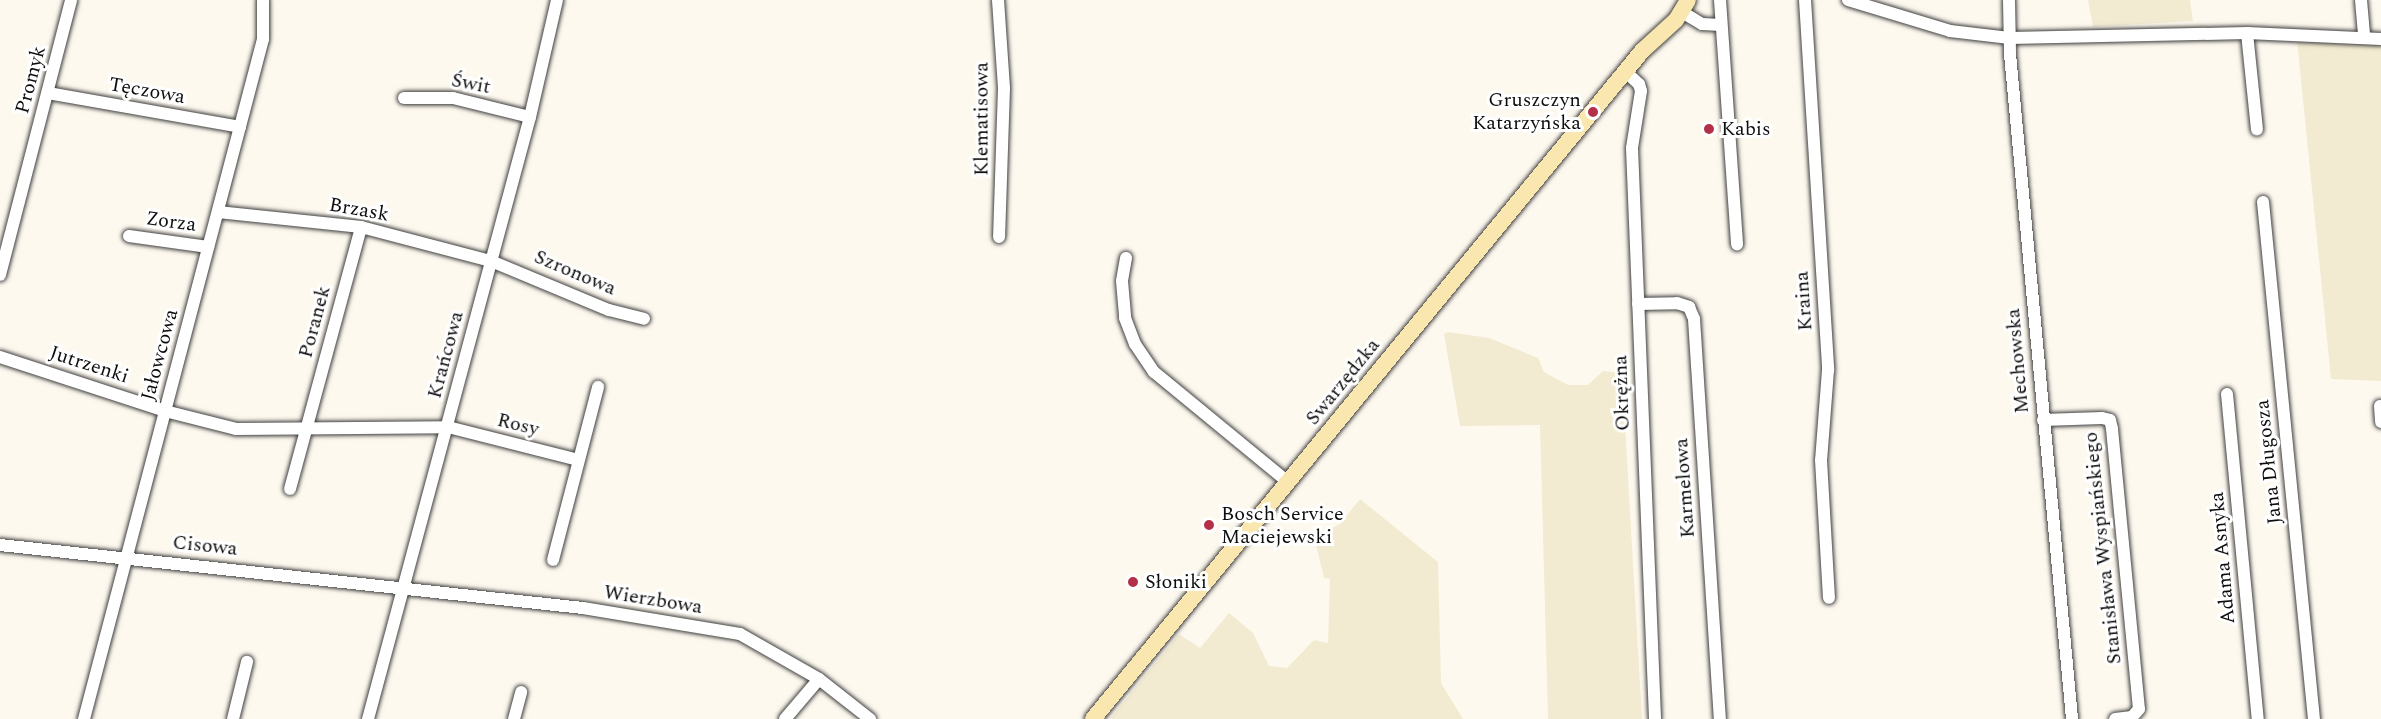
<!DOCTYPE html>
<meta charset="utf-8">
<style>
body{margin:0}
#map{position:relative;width:2381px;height:719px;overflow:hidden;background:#fef9ef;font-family:Spectral,serif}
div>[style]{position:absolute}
.farmland>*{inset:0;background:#f2ebd1}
.roads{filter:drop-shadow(0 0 2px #404040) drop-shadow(0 0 2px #404040)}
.street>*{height:12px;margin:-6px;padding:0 6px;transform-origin:6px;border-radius:6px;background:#fff}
.secondary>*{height:16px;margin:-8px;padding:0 8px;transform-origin:8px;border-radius:8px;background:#f9e7af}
.dots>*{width:16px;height:16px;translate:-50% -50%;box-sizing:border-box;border:3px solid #fff;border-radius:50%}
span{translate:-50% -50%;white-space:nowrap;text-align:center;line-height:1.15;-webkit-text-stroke:6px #fff;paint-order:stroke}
.street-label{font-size:20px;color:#0d0d0d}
.poi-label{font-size:20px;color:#0d0d0d}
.right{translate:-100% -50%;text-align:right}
.left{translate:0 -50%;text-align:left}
</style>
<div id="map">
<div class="farmland">
<div style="clip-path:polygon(2088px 0,2190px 0,2193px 21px,2093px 27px)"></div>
<div style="clip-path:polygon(2297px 40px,2381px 44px,2381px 381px,2331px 379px)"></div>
<div style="clip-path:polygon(1448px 332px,1489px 338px,1538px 358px,1544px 372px,1568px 385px,1588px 385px,1603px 371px,1622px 373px,1642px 719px,1548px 719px,1540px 425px,1460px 426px,1444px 334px)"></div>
<div style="clip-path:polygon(1360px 499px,1438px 562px,1441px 683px,1463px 719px,1110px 719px,1179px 634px,1200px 648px,1229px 613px,1253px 633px,1269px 666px,1287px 668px,1314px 640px,1328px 643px,1330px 579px,1324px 578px,1314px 537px,1340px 524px)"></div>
</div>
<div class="roads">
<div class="street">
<div style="left:998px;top:0;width:88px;rotate:86.1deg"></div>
<div style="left:1004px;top:88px;width:149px;rotate:91.9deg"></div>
<div style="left:1720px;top:0;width:245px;rotate:86deg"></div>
<div style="left:1805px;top:0;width:371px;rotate:86.4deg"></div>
<div style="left:1828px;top:370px;width:90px;rotate:94.4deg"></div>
<div style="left:1821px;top:460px;width:138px;rotate:86.7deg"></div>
<div style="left:1848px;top:0;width:107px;rotate:16.9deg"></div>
<div style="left:1950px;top:31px;width:60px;rotate:6.7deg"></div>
<div style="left:2010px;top:38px;width:237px;rotate:-1.2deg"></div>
<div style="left:2247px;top:33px;width:134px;rotate:2.6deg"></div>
<div style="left:2009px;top:0;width:54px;rotate:88.9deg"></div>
<div style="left:2010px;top:54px;width:668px;rotate:84.67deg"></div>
<div style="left:2361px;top:0;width:38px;rotate:85deg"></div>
<div style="left:1682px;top:12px;width:23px;rotate:31deg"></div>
<div style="left:1702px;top:24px;width:19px;rotate:3deg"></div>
<div style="left:2247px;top:33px;width:97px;rotate:84.1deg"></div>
<div style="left:1626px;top:72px;width:18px;rotate:43deg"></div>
<div style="left:1639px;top:84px;width:7px;rotate:74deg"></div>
<div style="left:1641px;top:91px;width:58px;rotate:99deg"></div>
<div style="left:1632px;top:148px;width:571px;rotate:87.69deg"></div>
<div style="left:48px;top:93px;width:195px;rotate:10deg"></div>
<div style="left:404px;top:98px;width:49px"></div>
<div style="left:453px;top:98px;width:79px;rotate:13.9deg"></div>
<div style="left:2263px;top:202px;width:520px;rotate:84.37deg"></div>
<div style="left:218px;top:212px;width:144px;rotate:6deg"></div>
<div style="left:361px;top:227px;width:134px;rotate:14.7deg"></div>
<div style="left:491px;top:261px;width:128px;rotate:22.6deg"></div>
<div style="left:609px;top:310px;width:36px;rotate:14deg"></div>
<div style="left:129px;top:236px;width:80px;rotate:7.9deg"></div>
<div style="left:1126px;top:258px;width:23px;rotate:100deg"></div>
<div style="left:1122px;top:281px;width:37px;rotate:85deg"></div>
<div style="left:1125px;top:318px;width:28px;rotate:69deg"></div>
<div style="left:1135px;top:344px;width:34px;rotate:56deg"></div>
<div style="left:1154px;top:372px;width:173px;rotate:39.4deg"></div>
<div style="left:0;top:275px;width:284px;rotate:-75.5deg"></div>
<div style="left:1638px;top:304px;width:39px;rotate:-1deg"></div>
<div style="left:1677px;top:303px;width:13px;rotate:18deg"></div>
<div style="left:1689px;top:307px;width:13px;rotate:67deg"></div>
<div style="left:1694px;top:319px;width:401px;rotate:86.3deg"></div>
<div style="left:0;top:357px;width:174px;rotate:18.1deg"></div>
<div style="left:165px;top:411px;width:73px;rotate:14.2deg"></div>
<div style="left:236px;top:429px;width:212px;rotate:-0.5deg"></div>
<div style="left:448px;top:427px;width:134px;rotate:14.2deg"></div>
<div style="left:2227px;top:394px;width:326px;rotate:84.6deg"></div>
<div style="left:2380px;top:406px;width:16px;rotate:86deg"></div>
<div style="left:2043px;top:420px;width:59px;rotate:-1.9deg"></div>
<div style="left:2102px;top:418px;width:8px;rotate:14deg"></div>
<div style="left:2110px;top:420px;width:9px;rotate:77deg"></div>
<div style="left:2112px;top:429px;width:281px;rotate:84.5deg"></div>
<div style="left:2139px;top:709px;width:11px;rotate:131deg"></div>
<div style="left:2132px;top:717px;width:17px;rotate:173deg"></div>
<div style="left:290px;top:489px;width:271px;rotate:-74.8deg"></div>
<div style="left:0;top:545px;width:586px;rotate:6.17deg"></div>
<div style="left:583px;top:608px;width:159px;rotate:9.4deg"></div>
<div style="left:740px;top:634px;width:91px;rotate:29.7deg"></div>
<div style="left:819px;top:679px;width:65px;rotate:38.1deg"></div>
<div style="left:553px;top:560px;width:179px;rotate:-75.4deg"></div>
<div style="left:84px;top:719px;width:703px;rotate:-75.25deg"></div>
<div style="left:263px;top:39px;width:39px;rotate:-90deg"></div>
<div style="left:233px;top:719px;width:59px;rotate:-76.2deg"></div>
<div style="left:368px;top:719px;width:623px;rotate:-74.94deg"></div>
<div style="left:530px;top:117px;width:120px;rotate:-77deg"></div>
<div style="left:514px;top:719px;width:28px;rotate:-75deg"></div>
<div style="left:785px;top:719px;width:52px;rotate:-49.6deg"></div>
</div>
<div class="secondary">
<div style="left:1093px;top:719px;width:865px;rotate:-50.58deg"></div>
<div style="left:1642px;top:51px;width:46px;rotate:-42.4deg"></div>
<div style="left:1676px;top:20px;width:23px;rotate:-59deg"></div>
</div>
</div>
<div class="dots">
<div style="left:1593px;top:112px;background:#b33048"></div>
<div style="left:1709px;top:129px;background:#b33048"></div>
<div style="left:1209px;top:525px;background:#b33048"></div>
<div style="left:1133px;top:582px;background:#b33048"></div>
</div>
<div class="street-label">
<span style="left:31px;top:80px;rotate:-75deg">Promyk</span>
<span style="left:471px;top:84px;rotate:11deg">Świt</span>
<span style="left:147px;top:91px;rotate:10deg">Tęczowa</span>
<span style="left:982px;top:119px;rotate:-90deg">Klematisowa</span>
<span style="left:359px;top:210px;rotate:10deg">Brzask</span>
<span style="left:171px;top:222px;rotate:8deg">Zorza</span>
<span style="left:575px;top:273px;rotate:23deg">Szronowa</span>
<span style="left:1804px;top:301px;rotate:-94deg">Kraina</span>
<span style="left:315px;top:322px;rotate:-75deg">Poranek</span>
<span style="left:160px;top:355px;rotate:-75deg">Jałowcowa</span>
<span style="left:446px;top:355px;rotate:-75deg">Krańcowa</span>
<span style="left:2018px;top:361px;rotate:-95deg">Mechowska</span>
<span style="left:89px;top:365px;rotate:18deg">Jutrzenki</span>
<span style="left:1343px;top:382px;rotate:-51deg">Swarzędzka</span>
<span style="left:1622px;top:393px;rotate:-92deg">Okrężna</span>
<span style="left:518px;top:425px;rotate:14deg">Rosy</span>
<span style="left:2269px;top:462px;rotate:-96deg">Jana Długosza</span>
<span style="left:1685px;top:488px;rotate:-94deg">Karmelowa</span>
<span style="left:205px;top:546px;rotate:6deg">Cisowa</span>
<span style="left:2103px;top:548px;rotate:-96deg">Stanisława Wyspiańskiego</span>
<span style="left:2223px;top:558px;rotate:-95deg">Adama Asnyka</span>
<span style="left:653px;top:600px;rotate:9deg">Wierzbowa</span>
</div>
<div class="poi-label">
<span class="right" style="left:1581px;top:112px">Gruszczyn<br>Katarzyńska</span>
<span class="left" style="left:1721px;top:129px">Kabis</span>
<span class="left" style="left:1221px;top:526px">Bosch Service<br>Maciejewski</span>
<span class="left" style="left:1145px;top:582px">Słoniki</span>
</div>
</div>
